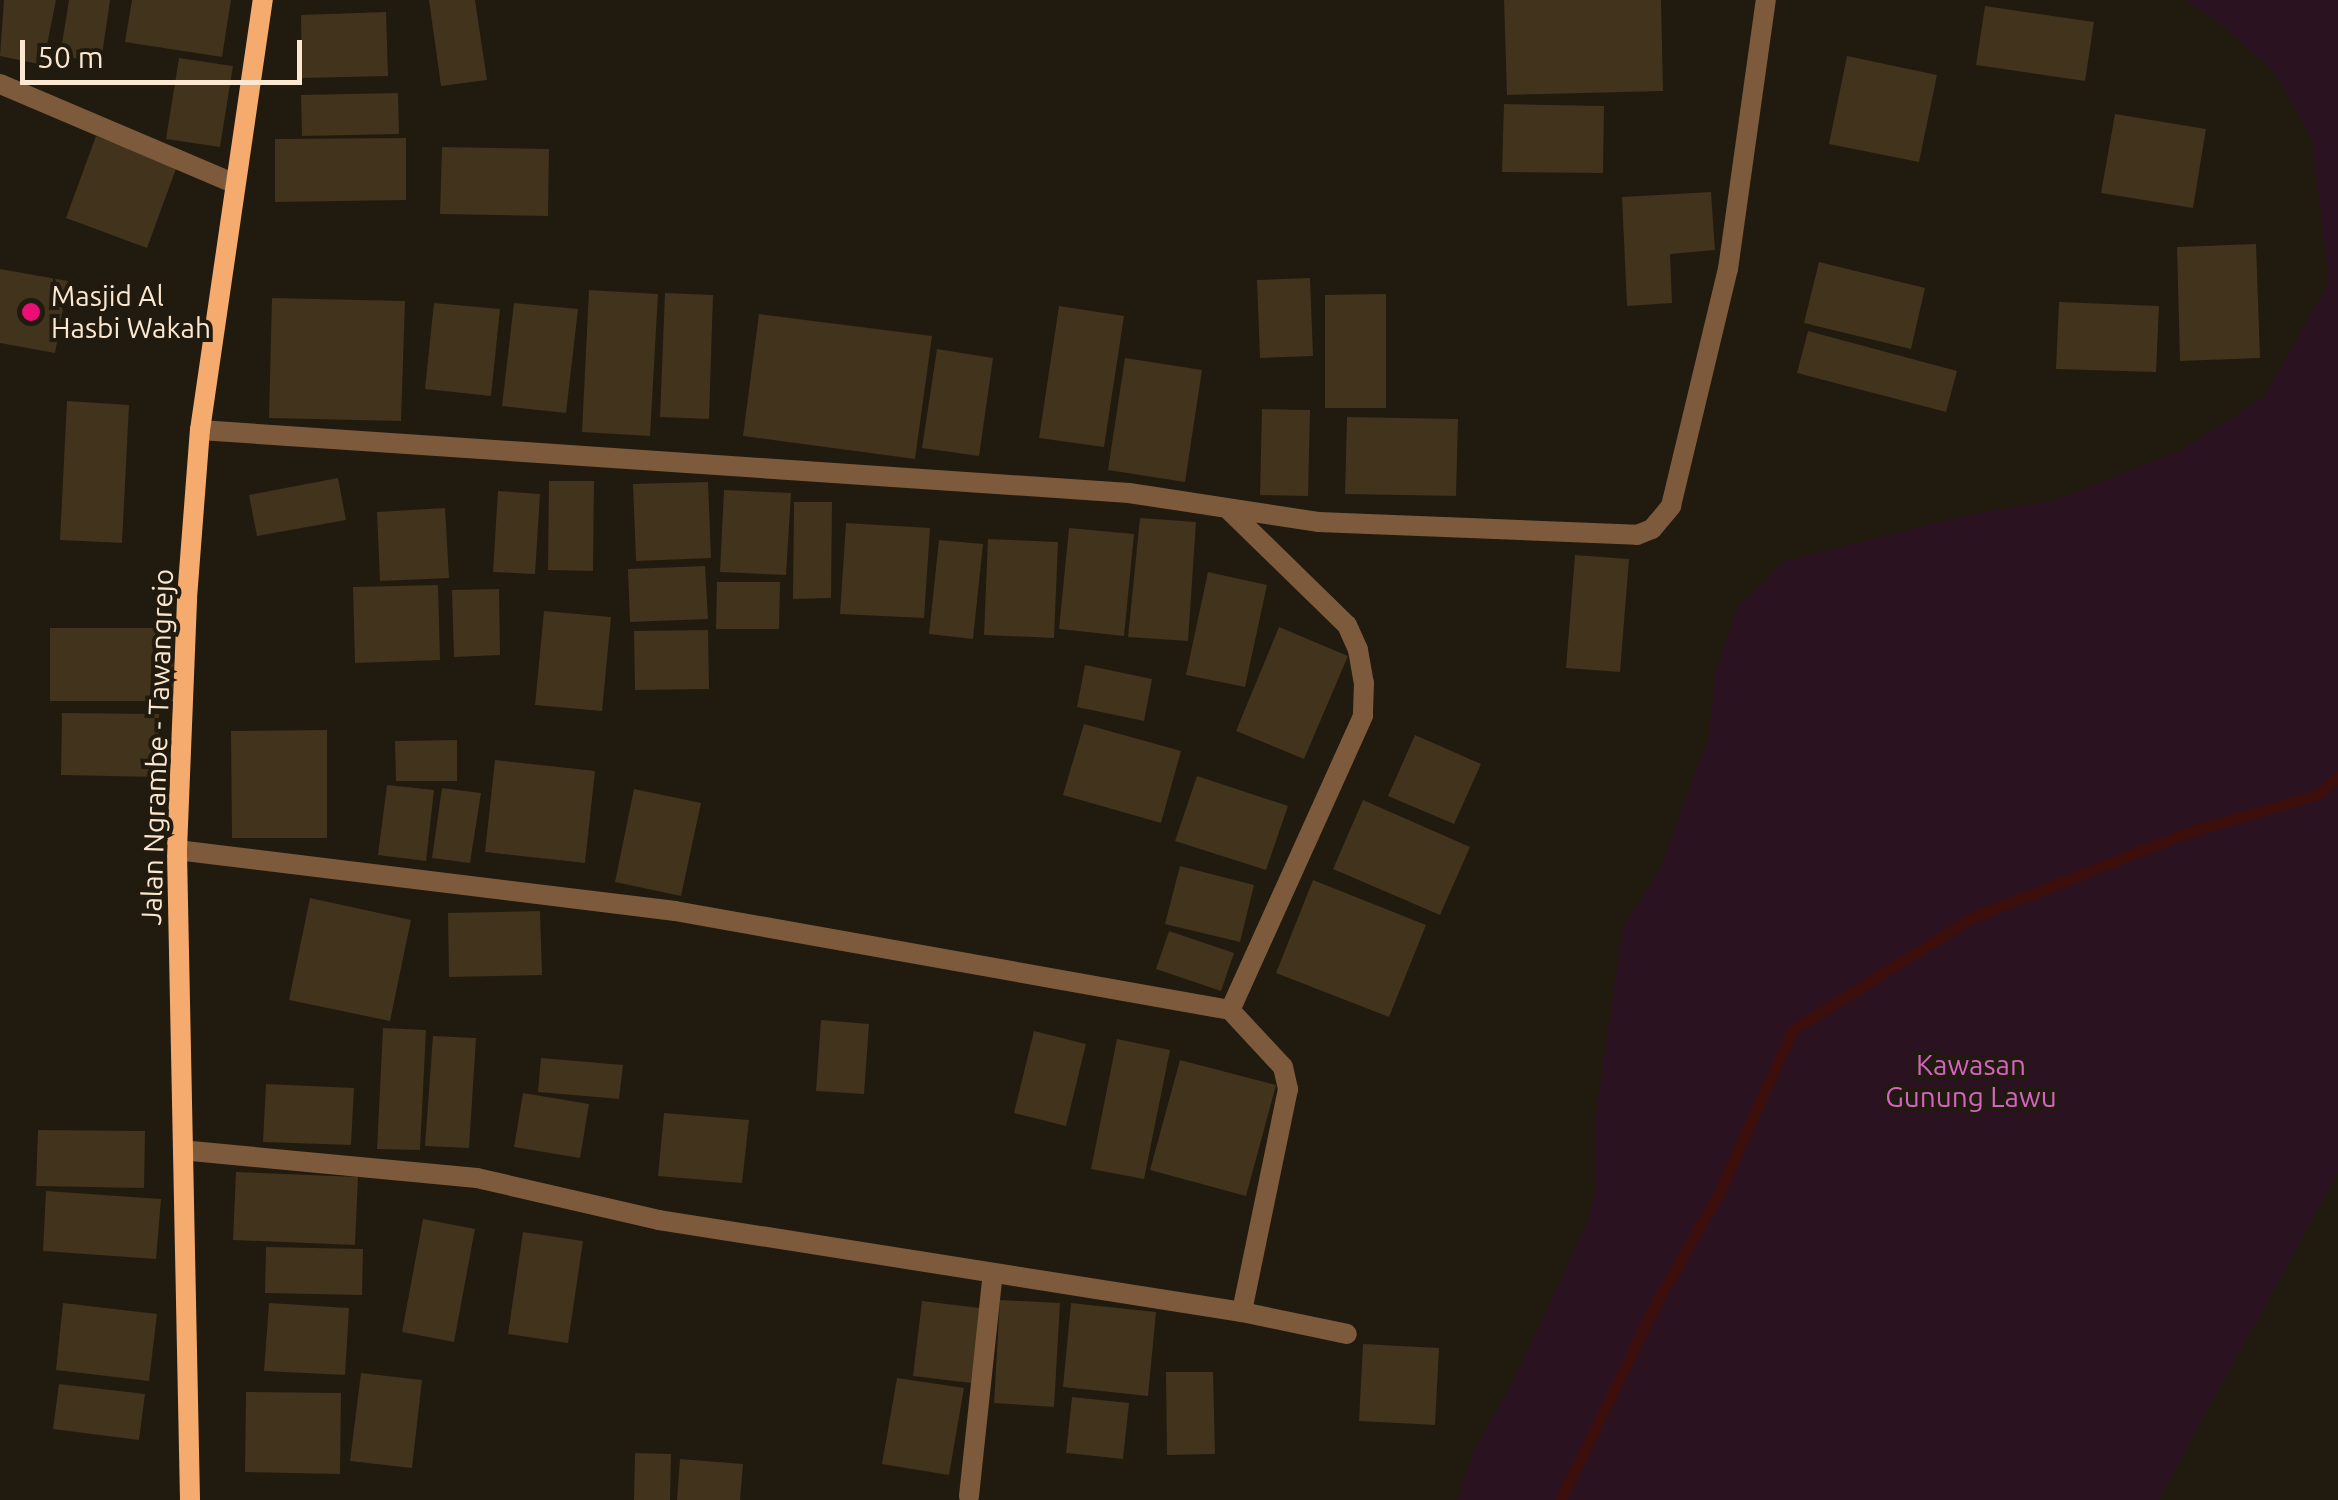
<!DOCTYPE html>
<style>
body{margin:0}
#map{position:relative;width:2338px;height:1500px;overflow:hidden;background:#211a0f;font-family:Ubuntu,sans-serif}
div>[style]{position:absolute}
.green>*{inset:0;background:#2b1221}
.stream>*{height:11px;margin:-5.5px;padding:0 5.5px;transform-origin:5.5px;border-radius:5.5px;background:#3c0f0c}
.building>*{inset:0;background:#41331c}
.street>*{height:20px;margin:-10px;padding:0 10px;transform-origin:10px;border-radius:10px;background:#7d5a3c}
.secondary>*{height:20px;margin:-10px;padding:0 10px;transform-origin:10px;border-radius:10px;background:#f6ab6e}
.dots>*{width:28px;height:28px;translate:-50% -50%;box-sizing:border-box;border:5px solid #211a0f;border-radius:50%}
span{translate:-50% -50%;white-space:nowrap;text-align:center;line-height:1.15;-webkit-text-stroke:8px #211a0f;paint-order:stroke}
.poi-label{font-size:28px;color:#fce8d1}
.left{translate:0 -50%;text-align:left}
.street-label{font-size:28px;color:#fce8d1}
.park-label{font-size:28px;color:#d862c3}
.scale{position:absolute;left:20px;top:40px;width:282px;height:45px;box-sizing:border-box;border:5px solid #fce8d1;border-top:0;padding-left:12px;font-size:30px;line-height:35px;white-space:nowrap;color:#fce8d1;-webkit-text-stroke:8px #211a0f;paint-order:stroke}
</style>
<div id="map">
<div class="green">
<div style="clip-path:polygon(2186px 0,2338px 0,2338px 1173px,2158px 1500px,1457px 1500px,1476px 1447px,1513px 1382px,1587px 1224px,1595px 1188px,1595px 1121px,1623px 927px,1659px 871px,1708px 740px,1716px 672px,1737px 608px,1785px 561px,1972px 514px,2053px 501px,2180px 451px,2265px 396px,2329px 282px,2312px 139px,2276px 74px,2222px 25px)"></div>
</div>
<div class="stream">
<div style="left:1560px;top:1500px;width:224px;rotate:-64deg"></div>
<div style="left:1658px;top:1299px;width:120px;rotate:-60deg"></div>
<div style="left:1718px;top:1195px;width:181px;rotate:-65.8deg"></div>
<div style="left:1792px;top:1030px;width:211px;rotate:-32deg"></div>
<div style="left:1971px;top:918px;width:231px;rotate:-21.6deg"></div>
<div style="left:2186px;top:833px;width:139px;rotate:-16.3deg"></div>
<div style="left:2319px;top:794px;width:26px;rotate:-43deg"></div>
</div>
<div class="building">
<div style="clip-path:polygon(4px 0,56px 0,43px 65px,0 56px)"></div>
<div style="clip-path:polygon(69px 0,110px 0,101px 62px,60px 56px)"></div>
<div style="clip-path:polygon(132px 0,231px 0,222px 57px,125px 42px)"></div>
<div style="clip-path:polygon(429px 0,475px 0,487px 80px,441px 86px)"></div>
<div style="clip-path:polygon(1504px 0,1661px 0,1663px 91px,1507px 95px)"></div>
<div style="clip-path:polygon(1985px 6px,2094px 22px,2085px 81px,1976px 65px)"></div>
<div style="clip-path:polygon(386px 12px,388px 76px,302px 78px,301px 15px)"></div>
<div style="clip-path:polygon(1847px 56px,1937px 75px,1919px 162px,1829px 144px)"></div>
<div style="clip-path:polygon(179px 58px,233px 66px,220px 147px,166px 139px)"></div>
<div style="clip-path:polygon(398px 93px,399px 134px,302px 136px,301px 95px)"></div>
<div style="clip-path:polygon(1504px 104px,1604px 106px,1603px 173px,1502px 172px)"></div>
<div style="clip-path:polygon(2115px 114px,2206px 129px,2193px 208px,2101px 193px)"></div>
<div style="clip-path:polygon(96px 136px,177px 166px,147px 248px,66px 218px)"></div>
<div style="clip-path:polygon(406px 138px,406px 200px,275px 202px,275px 139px)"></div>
<div style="clip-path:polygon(442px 147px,549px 149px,548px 216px,440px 214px)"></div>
<div style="clip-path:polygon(1711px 192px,1715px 250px,1670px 254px,1672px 303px,1627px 306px,1622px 197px)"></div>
<div style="clip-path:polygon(2256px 244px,2260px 358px,2180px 361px,2177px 247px)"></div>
<div style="clip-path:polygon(1819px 262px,1925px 288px,1911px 349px,1804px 323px)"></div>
<div style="clip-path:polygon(0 269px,68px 281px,55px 353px,0 343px)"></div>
<div style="clip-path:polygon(1310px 278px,1313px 356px,1260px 358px,1257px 280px)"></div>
<div style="clip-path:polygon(589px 290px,658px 294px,650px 436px,582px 432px)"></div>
<div style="clip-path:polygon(665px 293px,713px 295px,709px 419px,660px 417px)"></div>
<div style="clip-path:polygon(1386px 294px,1386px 408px,1325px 408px,1325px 295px)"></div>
<div style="clip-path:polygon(272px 298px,405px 301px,401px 421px,269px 418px)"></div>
<div style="clip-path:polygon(2059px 302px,2159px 306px,2156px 372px,2056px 369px)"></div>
<div style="clip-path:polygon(434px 303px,500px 309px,491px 396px,425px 389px)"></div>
<div style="clip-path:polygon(514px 303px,578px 309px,566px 413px,502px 406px)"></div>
<div style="clip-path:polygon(1059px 306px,1124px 316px,1104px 447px,1039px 438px)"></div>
<div style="clip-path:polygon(759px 314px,932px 336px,915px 459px,743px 436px)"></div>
<div style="clip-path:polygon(1808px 331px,1957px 371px,1946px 412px,1797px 373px)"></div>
<div style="clip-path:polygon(937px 349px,993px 358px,979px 456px,922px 448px)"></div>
<div style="clip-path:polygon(1125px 358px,1202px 370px,1185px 482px,1108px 470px)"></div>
<div style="clip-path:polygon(67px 401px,129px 405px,122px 543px,60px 540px)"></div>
<div style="clip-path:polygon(1262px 409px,1310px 410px,1308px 496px,1260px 495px)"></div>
<div style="clip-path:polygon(1347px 417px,1458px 419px,1456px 496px,1345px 494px)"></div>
<div style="clip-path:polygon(338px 478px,346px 520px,257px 536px,249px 495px)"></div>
<div style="clip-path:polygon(549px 481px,594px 481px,593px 571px,548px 570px)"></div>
<div style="clip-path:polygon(708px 482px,711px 558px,636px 561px,633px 484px)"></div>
<div style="clip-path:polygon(724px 490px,791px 493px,786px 575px,720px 572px)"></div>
<div style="clip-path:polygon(498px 491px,540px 494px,535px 574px,493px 572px)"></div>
<div style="clip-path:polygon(794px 502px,832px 502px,831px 598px,793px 599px)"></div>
<div style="clip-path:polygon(445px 508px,449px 578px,380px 581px,377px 512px)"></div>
<div style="clip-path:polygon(1140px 518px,1196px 522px,1188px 641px,1128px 637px)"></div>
<div style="clip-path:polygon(846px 523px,930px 528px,924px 618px,840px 614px)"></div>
<div style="clip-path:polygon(1069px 528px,1134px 534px,1124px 636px,1059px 629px)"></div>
<div style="clip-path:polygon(988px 539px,1058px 542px,1054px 638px,984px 635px)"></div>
<div style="clip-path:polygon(939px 540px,983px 544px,973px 639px,929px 634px)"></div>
<div style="clip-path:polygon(1575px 555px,1629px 559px,1620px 672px,1566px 668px)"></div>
<div style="clip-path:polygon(705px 566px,708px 619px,630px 622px,628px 569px)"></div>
<div style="clip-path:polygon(1208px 572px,1267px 585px,1245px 687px,1186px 675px)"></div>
<div style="clip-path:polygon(717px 582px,780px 582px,779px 629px,716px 629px)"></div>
<div style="clip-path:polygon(438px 585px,440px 660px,355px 663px,353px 587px)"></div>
<div style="clip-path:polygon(499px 589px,500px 655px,454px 657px,452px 590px)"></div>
<div style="clip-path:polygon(544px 611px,611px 617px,602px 711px,535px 705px)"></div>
<div style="clip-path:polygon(1279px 627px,1348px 656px,1304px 759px,1236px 731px)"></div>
<div style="clip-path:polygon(50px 628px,174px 628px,173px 701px,50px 701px)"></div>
<div style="clip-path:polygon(708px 630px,709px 689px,635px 690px,634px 631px)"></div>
<div style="clip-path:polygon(1085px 665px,1152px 679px,1144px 721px,1077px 707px)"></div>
<div style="clip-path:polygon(62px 713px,159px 714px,158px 777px,61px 775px)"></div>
<div style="clip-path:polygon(1084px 724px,1181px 751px,1161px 823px,1063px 795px)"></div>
<div style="clip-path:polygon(327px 730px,327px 838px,232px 838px,231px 731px)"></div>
<div style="clip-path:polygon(1415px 735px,1481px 764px,1454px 824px,1388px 796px)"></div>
<div style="clip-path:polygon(457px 740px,457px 781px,396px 781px,395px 741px)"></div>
<div style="clip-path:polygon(495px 760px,595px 771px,585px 863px,485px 852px)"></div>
<div style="clip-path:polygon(1197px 776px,1288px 806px,1266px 870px,1175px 841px)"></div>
<div style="clip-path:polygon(387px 785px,434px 790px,426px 861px,378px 855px)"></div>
<div style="clip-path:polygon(442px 788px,481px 793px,470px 863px,432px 858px)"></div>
<div style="clip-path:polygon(634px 789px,701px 803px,681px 896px,615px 882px)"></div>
<div style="clip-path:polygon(1363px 800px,1470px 847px,1440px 915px,1333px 869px)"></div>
<div style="clip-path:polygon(1180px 866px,1254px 885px,1240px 942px,1165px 924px)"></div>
<div style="clip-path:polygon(1313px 880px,1426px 925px,1389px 1017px,1276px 973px)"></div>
<div style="clip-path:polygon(310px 898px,411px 920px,390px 1021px,289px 1000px)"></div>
<div style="clip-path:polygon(540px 911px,542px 975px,449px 977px,448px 913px)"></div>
<div style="clip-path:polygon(1169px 931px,1234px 953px,1221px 991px,1156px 969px)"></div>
<div style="clip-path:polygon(821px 1020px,869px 1024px,864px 1094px,816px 1091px)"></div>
<div style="clip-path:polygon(383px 1028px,426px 1030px,420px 1150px,377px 1149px)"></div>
<div style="clip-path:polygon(1034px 1031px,1086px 1044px,1066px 1126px,1014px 1113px)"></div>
<div style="clip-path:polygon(433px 1036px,476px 1038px,469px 1148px,425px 1146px)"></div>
<div style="clip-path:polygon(1117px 1039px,1170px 1050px,1144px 1179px,1091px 1169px)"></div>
<div style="clip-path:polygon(541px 1058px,623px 1065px,619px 1099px,538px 1092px)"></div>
<div style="clip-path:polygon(1180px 1060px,1276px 1085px,1246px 1196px,1150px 1170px)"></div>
<div style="clip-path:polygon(266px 1084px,354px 1088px,351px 1145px,263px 1142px)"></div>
<div style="clip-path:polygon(523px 1093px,589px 1104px,580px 1158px,514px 1147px)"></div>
<div style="clip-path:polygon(664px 1113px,749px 1120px,742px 1183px,658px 1176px)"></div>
<div style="clip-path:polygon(38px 1130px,145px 1131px,144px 1188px,36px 1186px)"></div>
<div style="clip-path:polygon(236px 1172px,358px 1177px,355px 1245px,233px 1240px)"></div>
<div style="clip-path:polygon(46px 1191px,161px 1199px,156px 1259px,43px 1251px)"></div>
<div style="clip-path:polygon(423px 1219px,475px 1229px,454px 1342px,402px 1332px)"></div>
<div style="clip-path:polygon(523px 1232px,583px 1241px,568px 1343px,508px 1334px)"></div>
<div style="clip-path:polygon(266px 1247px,363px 1249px,362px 1295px,265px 1293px)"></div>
<div style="clip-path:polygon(1000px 1300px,1060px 1303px,1054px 1407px,994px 1403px)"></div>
<div style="clip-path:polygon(922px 1301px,980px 1308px,971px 1383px,913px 1376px)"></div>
<div style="clip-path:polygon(63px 1303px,157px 1314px,149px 1381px,56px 1370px)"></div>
<div style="clip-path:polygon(269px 1303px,349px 1308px,345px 1375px,264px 1371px)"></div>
<div style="clip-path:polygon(1071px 1303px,1156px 1312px,1148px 1396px,1063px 1387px)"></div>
<div style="clip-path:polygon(1363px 1344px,1439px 1348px,1435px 1425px,1359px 1421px)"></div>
<div style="clip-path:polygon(1166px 1372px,1213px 1372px,1215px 1454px,1167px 1455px)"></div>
<div style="clip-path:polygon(361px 1373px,422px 1380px,412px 1468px,350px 1461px)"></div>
<div style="clip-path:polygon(897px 1378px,964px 1388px,949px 1475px,882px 1464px)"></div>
<div style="clip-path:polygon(59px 1384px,145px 1394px,139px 1440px,53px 1429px)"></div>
<div style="clip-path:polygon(246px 1392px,341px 1393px,340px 1474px,245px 1472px)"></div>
<div style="clip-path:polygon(1072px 1397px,1129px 1403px,1123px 1459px,1066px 1453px)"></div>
<div style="clip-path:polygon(635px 1453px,671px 1454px,670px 1500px,634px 1500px)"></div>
<div style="clip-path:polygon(680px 1459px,743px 1464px,740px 1500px,677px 1500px)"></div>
</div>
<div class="street">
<div style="left:0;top:84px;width:253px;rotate:23deg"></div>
<div style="left:200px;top:430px;width:931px;rotate:3.88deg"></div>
<div style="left:1129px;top:493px;width:191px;rotate:8.7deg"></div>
<div style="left:1318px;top:522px;width:319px;rotate:2.3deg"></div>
<div style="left:1637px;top:535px;width:16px;rotate:-22deg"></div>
<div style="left:1652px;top:529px;width:30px;rotate:-50deg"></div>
<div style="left:1671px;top:506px;width:244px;rotate:-76.5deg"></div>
<div style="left:1728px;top:269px;width:272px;rotate:-82deg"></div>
<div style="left:1230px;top:511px;width:163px;rotate:44.3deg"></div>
<div style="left:1347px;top:625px;width:27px;rotate:66deg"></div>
<div style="left:1358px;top:650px;width:34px;rotate:80deg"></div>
<div style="left:1364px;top:683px;width:33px;rotate:92deg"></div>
<div style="left:1363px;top:716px;width:323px;rotate:114.3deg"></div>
<div style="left:177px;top:850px;width:502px;rotate:6.98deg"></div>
<div style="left:675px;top:911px;width:564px;rotate:10.11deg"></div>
<div style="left:1230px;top:1010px;width:78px;rotate:47.1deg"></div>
<div style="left:1283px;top:1067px;width:23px;rotate:77deg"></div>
<div style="left:1288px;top:1089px;width:228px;rotate:101.7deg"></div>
<div style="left:1242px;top:1312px;width:590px;rotate:-171.03deg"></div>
<div style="left:659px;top:1220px;width:187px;rotate:-167deg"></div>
<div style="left:477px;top:1178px;width:295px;rotate:-174.6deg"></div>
<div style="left:1242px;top:1312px;width:107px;rotate:11.8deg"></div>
<div style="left:969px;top:1496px;width:224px;rotate:-83.9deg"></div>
</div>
<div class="secondary">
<div style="left:190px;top:1500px;width:650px;rotate:-91.15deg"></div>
<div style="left:177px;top:850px;width:252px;rotate:-87.7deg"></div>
<div style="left:187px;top:598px;width:169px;rotate:-85.6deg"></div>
<div style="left:200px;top:430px;width:435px;rotate:-81.7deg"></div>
</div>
<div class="dots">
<div style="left:31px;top:312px;background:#ec0e77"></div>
</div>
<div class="poi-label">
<span class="left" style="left:51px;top:312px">Masjid Al<br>Hasbi Wakah</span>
</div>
<div class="street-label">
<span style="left:157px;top:747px;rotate:-88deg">Jalan Ngrambe - Tawangrejo</span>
</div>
<div class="park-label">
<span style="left:1971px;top:1081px">Kawasan<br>Gunung Lawu</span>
</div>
<div class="scale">50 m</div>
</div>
